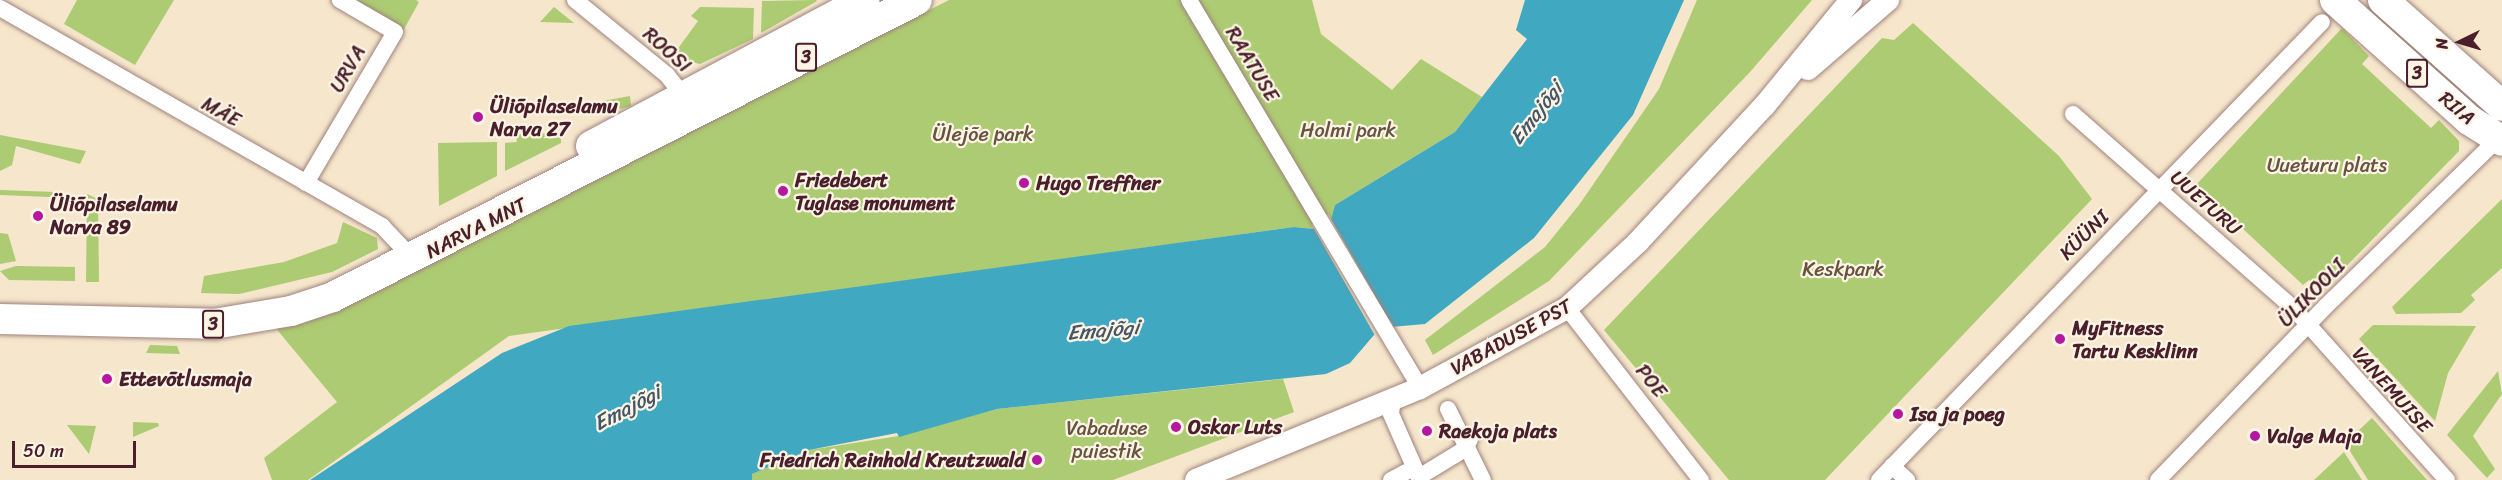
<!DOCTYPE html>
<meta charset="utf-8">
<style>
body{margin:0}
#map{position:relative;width:2502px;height:480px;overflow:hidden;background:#f5e6cc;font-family:Sriracha,sans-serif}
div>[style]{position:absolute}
.green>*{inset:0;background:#accb72}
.water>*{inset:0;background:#41a8c1}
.pier>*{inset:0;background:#f5e6cc}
.roads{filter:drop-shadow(0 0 2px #a0827c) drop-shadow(0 0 2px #a0827c)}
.street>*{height:16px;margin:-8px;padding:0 8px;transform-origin:8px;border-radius:8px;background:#fff}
.secondary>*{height:22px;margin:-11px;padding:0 11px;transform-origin:11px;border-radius:11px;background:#fff}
.highway>*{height:30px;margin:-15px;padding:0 15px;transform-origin:15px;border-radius:15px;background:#fff}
.dots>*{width:16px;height:16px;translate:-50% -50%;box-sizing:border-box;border:3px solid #fcf5e5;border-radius:50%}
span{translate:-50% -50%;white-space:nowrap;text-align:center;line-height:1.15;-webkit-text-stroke:4.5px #fcf5e5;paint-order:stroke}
.shield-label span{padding:2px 4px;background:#fcf5e5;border:2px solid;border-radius:4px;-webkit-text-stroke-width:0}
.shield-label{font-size:18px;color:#4a1f2b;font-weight:700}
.street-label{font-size:20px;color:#4a1f2b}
.poi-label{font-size:20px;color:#4a1f2b;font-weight:700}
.left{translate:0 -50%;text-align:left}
.right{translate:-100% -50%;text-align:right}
.park-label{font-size:20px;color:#675340}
.water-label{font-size:21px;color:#465667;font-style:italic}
.north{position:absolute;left:2430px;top:12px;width:60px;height:60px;-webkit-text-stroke:4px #fcf5e5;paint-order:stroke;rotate:265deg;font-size:16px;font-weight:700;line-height:24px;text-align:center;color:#4a1f2b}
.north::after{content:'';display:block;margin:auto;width:21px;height:27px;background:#4a1f2b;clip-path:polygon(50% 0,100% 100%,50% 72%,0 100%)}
.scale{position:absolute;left:12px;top:441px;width:124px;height:27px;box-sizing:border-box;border:3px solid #4a1f2b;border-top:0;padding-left:8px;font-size:18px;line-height:21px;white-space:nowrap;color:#4a1f2b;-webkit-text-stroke:4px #fcf5e5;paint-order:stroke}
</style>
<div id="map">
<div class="green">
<div style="clip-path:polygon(77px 0,174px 0,135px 65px,64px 24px)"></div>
<div style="clip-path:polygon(338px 0,416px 0,419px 2px,403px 31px)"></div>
<div style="clip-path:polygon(949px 0,1312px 0,1321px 34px,1392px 90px,1421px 59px,1482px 97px,1455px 132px,1335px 205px,1332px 220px,1314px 229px,1294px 227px,509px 336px,308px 480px,272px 480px,264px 458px,337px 402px,274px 326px,344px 307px)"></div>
<div style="clip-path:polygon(1697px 0,1812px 0,1750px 72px,1549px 281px,1433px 355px,1425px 340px,1545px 247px,1579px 205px,1659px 89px)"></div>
<div style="clip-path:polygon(762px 1px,816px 0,817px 1px,761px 33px)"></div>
<div style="clip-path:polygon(2371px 3px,2482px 108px,2480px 111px,2366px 9px)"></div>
<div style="clip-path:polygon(554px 7px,574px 23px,540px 22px)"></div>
<div style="clip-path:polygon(700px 7px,754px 8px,753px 39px,700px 64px,681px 59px,674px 54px,698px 21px,691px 16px)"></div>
<div style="clip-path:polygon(1913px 23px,2059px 156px,2092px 199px,1825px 480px,1729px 480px,1604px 330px,1882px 38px,1894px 40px)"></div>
<div style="clip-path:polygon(2342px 28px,2369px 56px,2362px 64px,2431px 128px,2439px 120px,2459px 141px,2459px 151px,2322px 291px,2309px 280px,2303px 285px,2196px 185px)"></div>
<div style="clip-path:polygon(630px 96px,631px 106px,621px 109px,603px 101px)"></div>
<div style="clip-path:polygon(561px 133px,561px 143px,505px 171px,505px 143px,517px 142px,516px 134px)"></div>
<div style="clip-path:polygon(0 135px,16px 138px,86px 151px,80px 164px,16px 146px,12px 165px,0 171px)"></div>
<div style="clip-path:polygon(497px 142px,497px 176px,439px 206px,438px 143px)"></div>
<div style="clip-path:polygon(0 190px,55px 192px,76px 198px,0 195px)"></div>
<div style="clip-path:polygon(87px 194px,98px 199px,99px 282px,86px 282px)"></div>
<div style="clip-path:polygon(2502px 199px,2502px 268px,2471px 295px,2475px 300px,2461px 313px,2396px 314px,2392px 307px)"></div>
<div style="clip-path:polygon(343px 222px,377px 238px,378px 249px,332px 272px,239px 294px,201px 293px,204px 276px,284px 262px,337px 243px)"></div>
<div style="clip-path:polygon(0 233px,8px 234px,16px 261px,0 264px)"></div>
<div style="clip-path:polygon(16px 266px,75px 267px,75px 281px,9px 280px,0 271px)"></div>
<div style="clip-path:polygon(2373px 325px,2476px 326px,2448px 373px,2435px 421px,2359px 339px)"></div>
<div style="clip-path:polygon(150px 345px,177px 346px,180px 354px,146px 353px)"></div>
<div style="clip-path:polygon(2498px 371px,2502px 394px,2473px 436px,2495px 469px,2487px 478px,2447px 435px)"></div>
<div style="clip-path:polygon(1283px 379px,1294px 412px,1113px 480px,752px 480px,752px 474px,809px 450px,899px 436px,997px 409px)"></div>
<div style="clip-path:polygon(2372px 418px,2427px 480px,2368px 480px,2345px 443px)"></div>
<div style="clip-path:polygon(133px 422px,158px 423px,159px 426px,133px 437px)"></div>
<div style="clip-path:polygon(67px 425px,96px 426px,89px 454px)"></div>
<div style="clip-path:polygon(2344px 452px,2362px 480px,2314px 480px)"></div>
</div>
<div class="water">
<div style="clip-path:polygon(1525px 0,1684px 0,1633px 115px,1534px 238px,1425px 324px,1380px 328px,1350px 363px,1326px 374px,997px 409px,899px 437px,897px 433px,809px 450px,752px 474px,752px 480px,310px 480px,502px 353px,569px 326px,1294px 227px,1314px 229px,1331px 220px,1335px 205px,1455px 132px,1527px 39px,1516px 30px)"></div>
</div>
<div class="pier">
<div style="clip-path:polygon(1328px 214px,1394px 329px,1382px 331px,1377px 339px,1312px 225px)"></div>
</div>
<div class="roads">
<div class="street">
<div style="left:575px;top:0;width:119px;rotate:39.2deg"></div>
<div style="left:667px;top:75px;width:33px;rotate:52deg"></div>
<div style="left:1189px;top:0;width:452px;rotate:59.2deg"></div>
<div style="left:0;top:8px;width:440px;rotate:29.7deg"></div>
<div style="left:382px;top:226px;width:47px;rotate:46.7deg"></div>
<div style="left:2073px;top:114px;width:296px;rotate:41.4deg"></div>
<div style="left:2295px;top:310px;width:228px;rotate:48.2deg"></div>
<div style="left:306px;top:183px;width:175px;rotate:-59.5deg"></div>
<div style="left:395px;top:32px;width:64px;rotate:-149.8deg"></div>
<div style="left:1567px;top:308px;width:218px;rotate:52.1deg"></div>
<div style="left:1393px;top:399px;width:15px;rotate:98deg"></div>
<div style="left:1391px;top:414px;width:72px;rotate:66.3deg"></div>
<div style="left:1448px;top:409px;width:79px;rotate:63.8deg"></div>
<div style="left:1892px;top:466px;width:21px;rotate:43deg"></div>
<div style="left:1419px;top:477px;width:54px;rotate:-31.3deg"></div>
<div style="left:1465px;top:449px;width:11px;rotate:-63deg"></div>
<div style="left:1391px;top:480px;width:26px;rotate:-28deg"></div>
<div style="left:1879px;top:480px;width:637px;rotate:-45.95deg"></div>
<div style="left:2158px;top:480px;width:242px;rotate:-46deg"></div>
<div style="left:2326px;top:306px;width:240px;rotate:-44.2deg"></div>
</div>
<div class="secondary">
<div style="left:1808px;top:69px;width:106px;rotate:-40.8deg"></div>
<div style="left:1196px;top:480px;width:242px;rotate:-22.3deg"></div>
<div style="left:1420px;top:388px;width:167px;rotate:-28.6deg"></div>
<div style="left:1567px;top:308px;width:97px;rotate:-42.9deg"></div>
<div style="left:1638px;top:242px;width:187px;rotate:-47.2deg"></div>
<div style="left:1765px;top:105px;width:136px;rotate:-50.7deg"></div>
</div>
<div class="highway">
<div style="left:2335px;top:0;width:180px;rotate:41.8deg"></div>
<div style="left:2469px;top:120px;width:39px;rotate:32deg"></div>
<div style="left:2383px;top:0;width:159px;rotate:41.7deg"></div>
<div style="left:591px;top:146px;width:310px;rotate:-28.1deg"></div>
<div style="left:0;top:319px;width:214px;rotate:1.3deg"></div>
<div style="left:214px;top:324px;width:78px;rotate:-9.6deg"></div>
<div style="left:291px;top:311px;width:44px;rotate:-18.4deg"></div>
<div style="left:333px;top:297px;width:655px;rotate:-26.96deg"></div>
</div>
</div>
<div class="dots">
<div style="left:478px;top:117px;background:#b5179e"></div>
<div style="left:1024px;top:183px;background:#b5179e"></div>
<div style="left:783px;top:191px;background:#b5179e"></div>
<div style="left:38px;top:216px;background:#b5179e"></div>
<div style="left:2060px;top:339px;background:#b5179e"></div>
<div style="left:107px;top:379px;background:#b5179e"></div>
<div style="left:1898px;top:414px;background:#b5179e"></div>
<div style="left:1176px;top:427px;background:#b5179e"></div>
<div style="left:1427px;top:431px;background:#b5179e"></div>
<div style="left:2255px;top:436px;background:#b5179e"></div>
<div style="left:1037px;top:460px;background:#b5179e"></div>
</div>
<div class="shield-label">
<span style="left:806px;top:57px">3</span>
<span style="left:2417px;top:73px">3</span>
<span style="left:213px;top:324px">3</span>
</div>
<div class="street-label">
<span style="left:667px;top:50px;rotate:42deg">ROOSI</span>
<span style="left:1252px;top:64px;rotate:59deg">RAATUSE</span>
<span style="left:348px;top:69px;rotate:-60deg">URVA</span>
<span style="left:2457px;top:108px;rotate:40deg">RIIA</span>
<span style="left:221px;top:112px;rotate:29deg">MÄE</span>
<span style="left:2206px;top:203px;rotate:41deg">UUETURU</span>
<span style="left:476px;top:228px;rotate:-27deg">NARVA MNT</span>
<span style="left:2084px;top:235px;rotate:-45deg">KÜÜNI</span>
<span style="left:2312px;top:293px;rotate:-46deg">ÜLIKOOLI</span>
<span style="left:1511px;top:337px;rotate:-29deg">VABADUSE PST</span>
<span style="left:1651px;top:381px;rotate:52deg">POE</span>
<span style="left:2392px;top:390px;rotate:48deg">VANEMUISE</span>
</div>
<div class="poi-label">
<span class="left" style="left:490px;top:118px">Üliõpilaselamu<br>Narva 27</span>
<span class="left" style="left:795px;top:192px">Friedebert<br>Tuglase monument</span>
<span class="left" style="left:1036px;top:183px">Hugo Treffner</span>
<span class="left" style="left:50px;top:216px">Üliõpilaselamu<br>Narva 89</span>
<span class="left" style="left:2072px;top:340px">MyFitness<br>Tartu Kesklinn</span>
<span class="left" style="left:119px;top:379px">Ettevõtlusmaja</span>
<span class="left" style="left:1910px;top:414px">Isa ja poeg</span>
<span class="left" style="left:1188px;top:427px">Oskar Luts</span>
<span class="left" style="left:1439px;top:431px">Raekoja plats</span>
<span class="left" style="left:2267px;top:436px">Valge Maja</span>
<span class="right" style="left:1025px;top:460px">Friedrich Reinhold Kreutzwald</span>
</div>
<div class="park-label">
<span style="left:1348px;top:130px">Holmi park</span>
<span style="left:983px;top:134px">Ülejõe park</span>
<span style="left:2327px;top:165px">Uueturu plats</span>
<span style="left:1843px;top:269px">Keskpark</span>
<span style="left:1107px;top:440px">Vabaduse<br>puiestik</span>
</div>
<div class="water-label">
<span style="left:1536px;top:113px;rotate:-52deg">Emajõgi</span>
<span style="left:1103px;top:330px;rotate:-5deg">Emajõgi</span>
<span style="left:627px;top:408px;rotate:-28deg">Emajõgi</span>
</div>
<div class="north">N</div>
<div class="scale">50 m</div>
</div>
